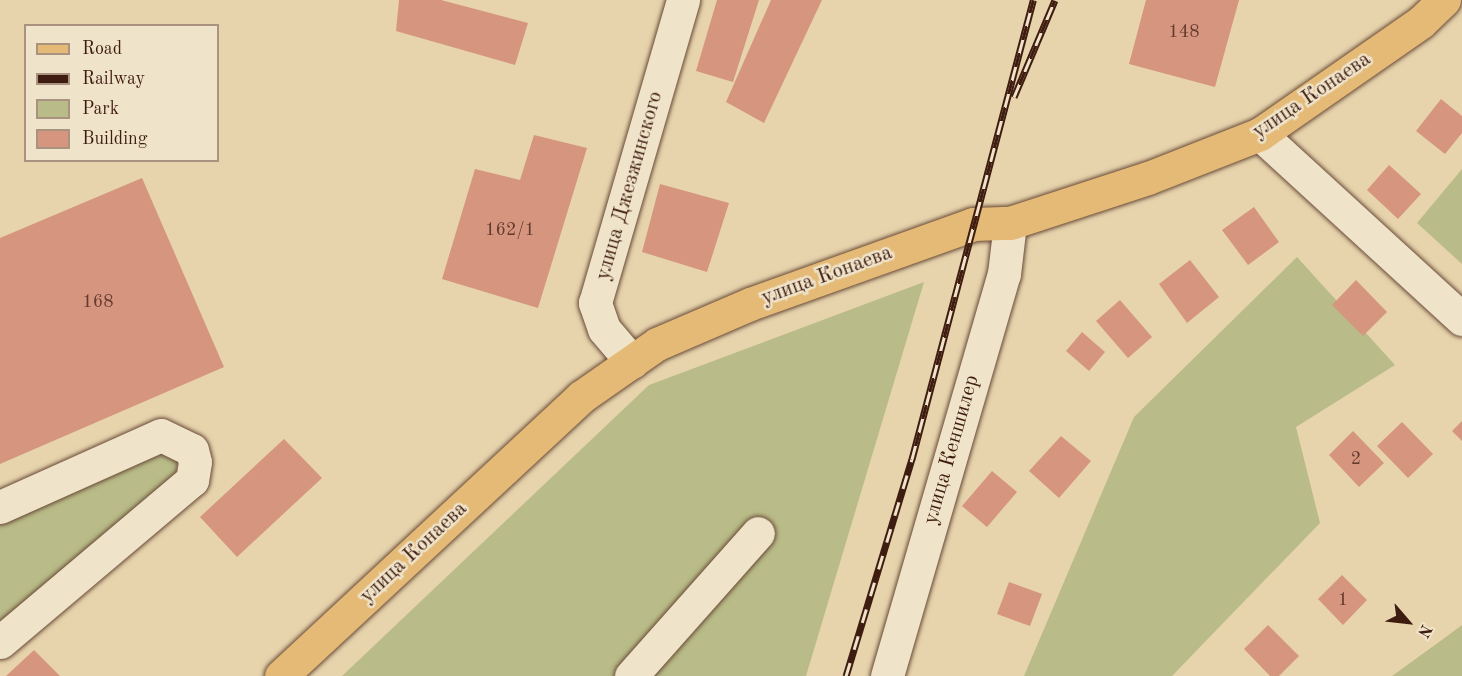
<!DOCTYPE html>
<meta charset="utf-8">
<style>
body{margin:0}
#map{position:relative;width:1462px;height:676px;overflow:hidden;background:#e7d4ad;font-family:"Old Standard TT",serif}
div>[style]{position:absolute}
.green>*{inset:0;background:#b9bc88}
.building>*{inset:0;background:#d5957f}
.roads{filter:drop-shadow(0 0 2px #694a37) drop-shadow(0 0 2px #694a37)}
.minor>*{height:33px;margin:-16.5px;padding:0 16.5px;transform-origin:16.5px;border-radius:16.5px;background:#efe3ca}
.major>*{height:33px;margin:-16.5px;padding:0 16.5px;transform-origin:16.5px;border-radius:16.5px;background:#e4ba76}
.rail>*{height:7px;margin-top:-3.5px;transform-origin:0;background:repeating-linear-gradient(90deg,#efe3ca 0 14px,#3f1c10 0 28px);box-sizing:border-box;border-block:2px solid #3f1c10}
span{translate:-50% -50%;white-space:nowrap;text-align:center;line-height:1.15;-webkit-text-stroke:5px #efe3ca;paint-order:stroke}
.number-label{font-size:18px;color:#643a2c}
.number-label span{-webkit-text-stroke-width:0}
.street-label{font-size:21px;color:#3f1c10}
.legend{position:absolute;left:24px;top:24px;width:195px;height:138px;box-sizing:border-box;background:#efe3ca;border:2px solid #a99380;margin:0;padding:8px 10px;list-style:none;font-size:18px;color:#3f1c10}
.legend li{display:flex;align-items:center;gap:12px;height:30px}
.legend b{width:30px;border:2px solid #a99380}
.north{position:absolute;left:1378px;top:592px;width:60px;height:60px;-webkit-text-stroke:4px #efe3ca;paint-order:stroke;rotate:118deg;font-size:16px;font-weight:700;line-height:24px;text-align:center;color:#3f1c10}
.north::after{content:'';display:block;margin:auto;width:21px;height:27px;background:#3f1c10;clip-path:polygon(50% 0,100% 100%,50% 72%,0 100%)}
</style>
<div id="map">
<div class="green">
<div style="clip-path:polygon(1462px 169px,1462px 264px,1417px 223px)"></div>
<div style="clip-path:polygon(1297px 257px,1395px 365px,1296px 427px,1320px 523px,1172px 676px,1024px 676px,1134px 417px)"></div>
<div style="clip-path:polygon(924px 282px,806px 676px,342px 676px,649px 385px)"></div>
<div style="clip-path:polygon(151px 450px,173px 453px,177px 462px,176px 481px,0 626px,0 513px)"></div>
<div style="clip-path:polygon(1462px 625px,1462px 676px,1392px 676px,1439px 642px)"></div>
</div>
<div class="building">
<div style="clip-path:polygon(399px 0,441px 0,528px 23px,515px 65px,396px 31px)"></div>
<div style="clip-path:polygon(717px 0,759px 0,733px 82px,696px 71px)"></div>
<div style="clip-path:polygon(771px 0,822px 0,764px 123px,726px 102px)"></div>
<div style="clip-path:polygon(1146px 0,1239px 0,1215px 87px,1129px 64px)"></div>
<div style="clip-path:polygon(1441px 99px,1462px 116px,1462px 133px,1445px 154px,1416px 131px)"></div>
<div style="clip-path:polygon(534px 135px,587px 148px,538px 308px,442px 279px,475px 169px,520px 180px)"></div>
<div style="clip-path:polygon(1389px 165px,1421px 194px,1398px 219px,1367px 190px)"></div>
<div style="clip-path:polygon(142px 178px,224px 367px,0 464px,0 238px)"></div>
<div style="clip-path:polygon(660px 184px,729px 203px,707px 272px,642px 252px)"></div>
<div style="clip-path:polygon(1254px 207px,1279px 242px,1248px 265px,1222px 230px)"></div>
<div style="clip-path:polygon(1190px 260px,1219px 297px,1187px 323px,1159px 284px)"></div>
<div style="clip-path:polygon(1356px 280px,1387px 312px,1363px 336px,1332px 305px)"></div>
<div style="clip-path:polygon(1120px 300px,1152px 337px,1128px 358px,1096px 321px)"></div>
<div style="clip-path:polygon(1082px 332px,1105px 352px,1089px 371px,1066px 351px)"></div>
<div style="clip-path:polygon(1462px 421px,1462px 441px,1452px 431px)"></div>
<div style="clip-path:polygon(1402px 422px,1433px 454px,1408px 478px,1377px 446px)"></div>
<div style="clip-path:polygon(1353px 431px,1384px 463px,1359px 487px,1329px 455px)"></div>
<div style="clip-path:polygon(1061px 436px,1091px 461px,1059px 498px,1029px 471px)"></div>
<div style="clip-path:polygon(284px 439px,322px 478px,237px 557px,200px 517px)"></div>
<div style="clip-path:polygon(992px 471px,1017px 492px,987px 527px,962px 506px)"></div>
<div style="clip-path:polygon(1342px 575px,1367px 600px,1343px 625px,1318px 599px)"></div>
<div style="clip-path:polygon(1009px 582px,1042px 594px,1030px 626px,997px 614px)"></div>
<div style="clip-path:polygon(1268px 625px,1299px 656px,1279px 676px,1270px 676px,1244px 649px)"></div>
<div style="clip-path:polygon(34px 650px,60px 676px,6px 676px)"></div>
</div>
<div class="roads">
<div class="minor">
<div style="left:1260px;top:134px;width:274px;rotate:42.5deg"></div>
<div style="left:632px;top:362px;width:43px;rotate:-130.3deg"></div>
<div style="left:604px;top:329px;width:28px;rotate:-109deg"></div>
<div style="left:595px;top:303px;width:316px;rotate:-73.8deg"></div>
<div style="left:0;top:507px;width:176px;rotate:-24.1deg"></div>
<div style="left:161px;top:435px;width:34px;rotate:26deg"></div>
<div style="left:192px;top:450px;width:12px;rotate:76deg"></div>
<div style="left:195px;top:462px;width:18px;rotate:99deg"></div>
<div style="left:192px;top:480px;width:251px;rotate:139.8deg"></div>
<div style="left:631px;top:676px;width:191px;rotate:-48.4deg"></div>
<div style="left:887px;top:676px;width:419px;rotate:-73.8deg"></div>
<div style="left:1004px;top:274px;width:51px;rotate:-83.3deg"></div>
</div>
<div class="major">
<div style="left:281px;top:676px;width:410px;rotate:-42.9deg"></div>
<div style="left:581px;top:397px;width:93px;rotate:-34.9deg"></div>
<div style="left:657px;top:344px;width:101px;rotate:-23.3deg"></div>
<div style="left:750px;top:304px;width:237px;rotate:-19.7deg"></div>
<div style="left:973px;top:224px;width:37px;rotate:-2deg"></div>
<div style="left:1010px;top:223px;width:145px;rotate:-18.1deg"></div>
<div style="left:1148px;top:178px;width:120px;rotate:-21.4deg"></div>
<div style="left:1260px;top:134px;width:196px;rotate:-34.8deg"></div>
<div style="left:1421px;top:22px;width:32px;rotate:-44deg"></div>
</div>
</div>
<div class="rail">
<div style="left:1014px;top:97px;width:105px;rotate:-67.1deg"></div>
<div style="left:846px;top:676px;width:227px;rotate:-73.1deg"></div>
<div style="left:912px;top:459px;width:475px;rotate:-75.2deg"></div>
</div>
<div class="number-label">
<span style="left:1184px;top:32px">148</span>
<span style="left:510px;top:230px">162/1</span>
<span style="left:98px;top:302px">168</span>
<span style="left:1356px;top:459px">2</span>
<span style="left:1343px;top:600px">1</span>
</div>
<div class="street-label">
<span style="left:1312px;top:96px;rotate:-34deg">улица Конаева</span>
<span style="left:630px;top:186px;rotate:-74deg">улица Джезжинского</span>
<span style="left:827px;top:276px;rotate:-20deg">улица Конаева</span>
<span style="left:952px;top:450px;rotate:-74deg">улица Кеншилер</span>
<span style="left:414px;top:553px;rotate:-43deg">улица Конаева</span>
</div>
<ul class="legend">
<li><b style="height:8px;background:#e4ba76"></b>Road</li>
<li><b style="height:8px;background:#3f1c10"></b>Railway</li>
<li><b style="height:16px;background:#b9bc88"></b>Park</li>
<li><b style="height:16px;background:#d5957f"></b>Building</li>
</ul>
<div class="north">N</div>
</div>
